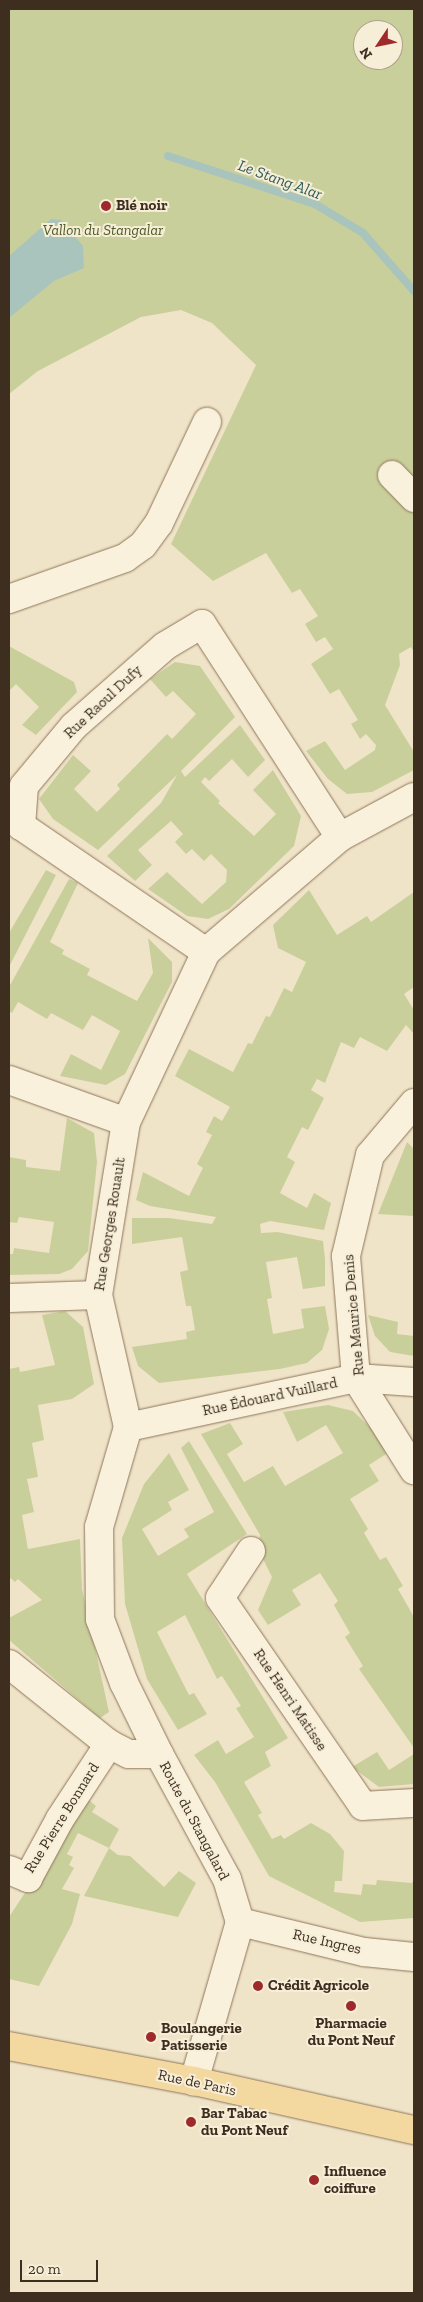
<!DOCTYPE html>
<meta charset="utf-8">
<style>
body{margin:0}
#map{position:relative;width:423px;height:2302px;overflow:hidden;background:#f0e4c8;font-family:"Zilla Slab",serif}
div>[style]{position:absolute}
.green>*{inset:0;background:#c9cf9b}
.water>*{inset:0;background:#a9c4bc}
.stream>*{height:8px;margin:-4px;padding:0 4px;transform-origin:4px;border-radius:4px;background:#a9c4bc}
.roads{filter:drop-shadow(0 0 1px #8d765c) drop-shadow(0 0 1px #8d765c)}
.minor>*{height:28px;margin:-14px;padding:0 14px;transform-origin:14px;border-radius:14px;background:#faf1dc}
.major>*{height:28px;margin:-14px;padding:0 14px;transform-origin:14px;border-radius:14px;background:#f3d9a0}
.dots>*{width:14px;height:14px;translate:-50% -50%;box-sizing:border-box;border:2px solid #f7eed8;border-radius:50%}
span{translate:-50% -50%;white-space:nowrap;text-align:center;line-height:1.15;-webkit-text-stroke:4px #f7eed8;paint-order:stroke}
.poi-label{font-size:15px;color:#3d2e20;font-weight:700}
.left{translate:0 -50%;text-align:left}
.park-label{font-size:15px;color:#4d5a26;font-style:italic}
.street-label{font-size:15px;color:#3d2e20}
.water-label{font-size:16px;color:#2f5d5a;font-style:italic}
.frame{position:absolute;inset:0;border:10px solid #3d2e20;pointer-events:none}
.north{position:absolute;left:353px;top:20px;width:50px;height:50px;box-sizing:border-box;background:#f7eed8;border:1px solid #ada18e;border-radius:50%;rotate:236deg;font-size:14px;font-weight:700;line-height:20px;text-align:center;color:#3d2e20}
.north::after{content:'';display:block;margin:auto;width:18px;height:22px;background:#9e2a2b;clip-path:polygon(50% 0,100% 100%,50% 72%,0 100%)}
.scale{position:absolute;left:20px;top:2260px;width:78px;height:22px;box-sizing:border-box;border:2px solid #3d2e20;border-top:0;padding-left:6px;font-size:15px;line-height:18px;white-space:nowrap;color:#3d2e20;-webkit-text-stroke:4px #f7eed8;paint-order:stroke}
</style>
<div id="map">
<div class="green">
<div style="clip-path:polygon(evenodd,9px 9px,414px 9px,414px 652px,411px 647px,399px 654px,400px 665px,385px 705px,414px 752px,414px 770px,372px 792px,347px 794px,328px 779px,306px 751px,325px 741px,345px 770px,375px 750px,376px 745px,366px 734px,360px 739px,351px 724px,358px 720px,339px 689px,330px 694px,311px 664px,333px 649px,325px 637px,316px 642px,305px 624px,318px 616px,300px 589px,292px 593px,266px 553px,213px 581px,171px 544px,256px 365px,212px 323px,181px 310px,141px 317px,38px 371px,9px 394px,9px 9px,363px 30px,393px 30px,393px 60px,363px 60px,363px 30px)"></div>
<div style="clip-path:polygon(9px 646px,74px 682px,77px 692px,36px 735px,22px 725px,39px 707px,16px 684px,9px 691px)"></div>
<div style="clip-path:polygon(175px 662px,200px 666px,235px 717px,181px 771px,185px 777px,240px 725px,265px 760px,248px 777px,232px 759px,209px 781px,205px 777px,201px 782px,220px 801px,218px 803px,254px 836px,276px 814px,253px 790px,273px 770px,301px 816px,294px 846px,229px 909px,208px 919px,187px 916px,148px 889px,167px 872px,202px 904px,226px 882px,227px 870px,211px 854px,204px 861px,192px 849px,186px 854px,175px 842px,183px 834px,171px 821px,138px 850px,152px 865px,135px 881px,107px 856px,161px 803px,177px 775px,98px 850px,53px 819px,39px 799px,73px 755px,91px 771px,74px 789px,97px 812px,120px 789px,117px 785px,167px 734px,172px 739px,196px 714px,173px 691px,166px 697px,150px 679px)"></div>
<div style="clip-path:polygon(46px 870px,56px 875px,9px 967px,9px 933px)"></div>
<div style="clip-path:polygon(69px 879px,78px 883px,50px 942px,64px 950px,62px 954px,90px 969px,87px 975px,137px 1001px,153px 973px,148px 938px,172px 962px,172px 982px,125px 1074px,106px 1085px,60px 1076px,71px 1054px,101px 1070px,120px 1031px,92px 1015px,83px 1030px,51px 1013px,47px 1019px,18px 1002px,12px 1013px,9px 1011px,9px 987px)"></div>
<div style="clip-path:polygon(309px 890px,337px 935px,367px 916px,371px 922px,414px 892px,414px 987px,404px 994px,414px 1010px,414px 1034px,406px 1025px,387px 1051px,360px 1037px,354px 1048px,341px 1042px,325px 1083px,317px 1079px,311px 1090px,324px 1098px,308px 1130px,302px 1127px,287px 1157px,295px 1162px,280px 1193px,307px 1208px,314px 1193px,331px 1203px,324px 1230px,270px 1221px,260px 1224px,261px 1233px,278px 1232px,323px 1241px,325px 1259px,325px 1286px,303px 1289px,297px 1257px,266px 1262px,272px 1298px,267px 1299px,273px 1334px,304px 1328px,301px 1309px,325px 1306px,329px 1329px,322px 1350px,307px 1363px,280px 1369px,159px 1383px,138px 1366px,132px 1347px,187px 1339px,186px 1332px,195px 1330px,191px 1306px,186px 1306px,180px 1272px,188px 1270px,182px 1237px,132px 1244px,132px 1218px,169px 1218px,212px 1224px,216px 1217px,150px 1206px,136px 1200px,143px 1172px,189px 1196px,203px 1168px,197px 1164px,212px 1135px,206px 1132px,214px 1116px,222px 1121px,230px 1107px,175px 1076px,189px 1049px,233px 1072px,248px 1043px,252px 1044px,266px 1016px,270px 1017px,284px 988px,292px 992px,306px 962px,278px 948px,273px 925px)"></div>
<div style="clip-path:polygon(67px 1118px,94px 1133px,97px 1162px,88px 1251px,72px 1269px,59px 1274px,9px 1275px,9px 1254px,13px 1254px,14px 1248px,49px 1253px,54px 1222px,19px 1217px,17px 1223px,9px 1222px,9px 1157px,26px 1160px,26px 1167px,60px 1171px)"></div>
<div style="clip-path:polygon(407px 1142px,414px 1149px,414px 1216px,378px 1214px)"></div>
<div style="clip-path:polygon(65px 1311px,83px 1327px,94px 1384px,72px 1399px,38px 1405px,44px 1440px,32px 1443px,38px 1477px,27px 1479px,34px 1512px,22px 1515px,28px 1549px,80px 1539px,82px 1589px,109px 1712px,100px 1718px,9px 1640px,9px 1618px,42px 1600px,18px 1579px,15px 1582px,9px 1577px,9px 1369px,19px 1367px,20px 1372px,55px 1365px,42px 1315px)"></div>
<div style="clip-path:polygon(368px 1315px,398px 1322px,397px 1334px,414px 1336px,414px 1356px,390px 1352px,375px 1336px)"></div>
<div style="clip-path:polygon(328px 1405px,353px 1411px,376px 1433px,386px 1454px,369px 1465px,379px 1481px,350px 1499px,368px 1529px,364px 1533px,380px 1560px,386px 1557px,403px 1586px,398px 1589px,414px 1617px,414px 1748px,359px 1669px,363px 1666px,345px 1637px,350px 1633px,334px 1605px,338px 1601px,320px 1573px,292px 1590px,301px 1605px,268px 1625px,258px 1610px,272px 1577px,258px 1549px,260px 1535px,201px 1434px,230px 1423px,243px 1444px,227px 1454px,244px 1482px,273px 1466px,285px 1486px,343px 1453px,326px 1425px,297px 1442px,283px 1412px)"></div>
<div style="clip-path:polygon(189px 1441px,247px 1534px,187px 1574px,288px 1738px,265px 1752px,271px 1766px,244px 1782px,262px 1813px,258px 1815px,272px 1839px,281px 1835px,284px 1839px,311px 1823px,330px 1834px,344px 1851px,342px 1881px,335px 1881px,334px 1892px,361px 1895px,363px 1884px,376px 1885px,377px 1880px,412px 1883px,414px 1878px,414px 1918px,360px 1922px,269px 1876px,215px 1782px,194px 1755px,218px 1740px,226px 1754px,254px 1737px,236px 1708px,241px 1706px,222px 1676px,217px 1679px,185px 1615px,157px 1632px,189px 1695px,194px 1693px,207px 1714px,178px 1730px,147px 1679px,125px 1604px,122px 1538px,144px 1484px,169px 1453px,189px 1490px,168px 1502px,172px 1510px,142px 1529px,158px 1556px,189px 1537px,184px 1529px,214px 1512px,181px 1448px)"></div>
<div style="clip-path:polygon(377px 1752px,389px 1770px,414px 1754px,414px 1784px,379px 1787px,352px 1767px)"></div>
<div style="clip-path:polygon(80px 1793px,96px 1806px,92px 1812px,119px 1829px,109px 1848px,118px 1855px,130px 1856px,164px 1887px,179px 1871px,196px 1883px,178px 1917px,84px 1896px,109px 1848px,78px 1833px,67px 1854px,73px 1857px,69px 1865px,74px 1868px,62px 1889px,80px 1894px,72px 1924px,39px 1986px,9px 1979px,9px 1917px,34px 1879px)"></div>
</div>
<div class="water">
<div style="clip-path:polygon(51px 219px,61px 220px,83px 246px,84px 268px,54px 281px,9px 318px,9px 256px)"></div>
</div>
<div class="stream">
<div style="left:168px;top:156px;width:155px;rotate:18.1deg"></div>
<div style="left:315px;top:204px;width:56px;rotate:31.1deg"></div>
<div style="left:363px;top:233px;width:77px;rotate:48.7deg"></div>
</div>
<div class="roads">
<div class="minor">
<div style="left:392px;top:475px;width:32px;rotate:46deg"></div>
<div style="left:9px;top:599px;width:123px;rotate:-19.5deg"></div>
<div style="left:125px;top:558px;width:22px;rotate:-36deg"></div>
<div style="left:143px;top:545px;width:27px;rotate:-54deg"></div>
<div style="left:159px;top:523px;width:112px;rotate:-64.6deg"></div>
<div style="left:206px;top:952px;width:224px;rotate:-145.7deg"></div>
<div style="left:21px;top:826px;width:40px;rotate:-85.7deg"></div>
<div style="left:24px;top:786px;width:78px;rotate:-50.2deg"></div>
<div style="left:74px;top:726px;width:121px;rotate:-41.3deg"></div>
<div style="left:165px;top:646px;width:43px;rotate:-30.7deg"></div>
<div style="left:202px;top:624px;width:254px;rotate:57.1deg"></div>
<div style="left:9px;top:1080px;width:124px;rotate:19.7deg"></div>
<div style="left:414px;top:1103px;width:68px;rotate:130.2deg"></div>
<div style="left:370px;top:1155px;width:104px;rotate:103.4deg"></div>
<div style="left:346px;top:1256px;width:122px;rotate:85.3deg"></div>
<div style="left:356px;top:1378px;width:109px;rotate:57.8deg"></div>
<div style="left:9px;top:1298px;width:89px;rotate:-1.9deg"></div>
<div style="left:128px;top:1427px;width:233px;rotate:-12.1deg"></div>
<div style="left:356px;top:1378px;width:58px;rotate:3.9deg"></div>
<div style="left:251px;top:1551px;width:56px;rotate:123.4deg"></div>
<div style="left:220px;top:1598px;width:252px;rotate:55.5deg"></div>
<div style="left:363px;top:1806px;width:51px;rotate:-3.4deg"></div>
<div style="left:9px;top:1664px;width:128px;rotate:38.7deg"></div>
<div style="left:109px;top:1744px;width:22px;rotate:27deg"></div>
<div style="left:129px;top:1754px;width:30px"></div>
<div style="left:159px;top:1754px;width:142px;rotate:61.5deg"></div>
<div style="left:227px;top:1879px;width:45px;rotate:73.2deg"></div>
<div style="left:240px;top:1922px;width:166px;rotate:106.1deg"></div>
<div style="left:159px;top:1754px;width:79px;rotate:-116.2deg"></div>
<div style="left:124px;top:1683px;width:68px;rotate:-110.6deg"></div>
<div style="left:100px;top:1619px;width:92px;rotate:-90.6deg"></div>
<div style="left:99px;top:1527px;width:104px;rotate:-73.8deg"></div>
<div style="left:128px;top:1427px;width:135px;rotate:-102.8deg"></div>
<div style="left:98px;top:1295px;width:175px;rotate:-80.8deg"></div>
<div style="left:126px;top:1122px;width:188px;rotate:-64.8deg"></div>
<div style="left:206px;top:952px;width:177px;rotate:-40.6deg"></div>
<div style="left:340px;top:837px;width:84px;rotate:-28.4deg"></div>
<div style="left:9px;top:1870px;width:21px;rotate:23deg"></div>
<div style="left:28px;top:1878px;width:67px;rotate:-61.5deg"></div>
<div style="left:60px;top:1819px;width:90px;rotate:-56.8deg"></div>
<div style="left:240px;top:1922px;width:128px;rotate:13.6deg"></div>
<div style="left:364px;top:1952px;width:50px;rotate:5.7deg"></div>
</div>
<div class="major">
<div style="left:9px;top:2046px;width:188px;rotate:10.7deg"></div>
<div style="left:194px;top:2081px;width:225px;rotate:12.6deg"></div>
</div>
</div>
<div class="dots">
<div style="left:106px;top:206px;background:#9e2a2b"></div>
<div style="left:258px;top:1986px;background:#9e2a2b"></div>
<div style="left:351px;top:2006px;background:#9e2a2b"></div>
<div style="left:151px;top:2037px;background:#9e2a2b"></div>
<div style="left:191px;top:2122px;background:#9e2a2b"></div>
<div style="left:314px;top:2180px;background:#9e2a2b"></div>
</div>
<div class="poi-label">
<span class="left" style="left:116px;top:206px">Blé noir</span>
<span class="left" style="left:268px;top:1986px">Crédit Agricole</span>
<span style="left:351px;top:2032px">Pharmacie<br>du Pont Neuf</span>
<span class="left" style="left:161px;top:2037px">Boulangerie<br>Patisserie</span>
<span class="left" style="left:201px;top:2122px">Bar Tabac<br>du Pont Neuf</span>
<span class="left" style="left:324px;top:2180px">Influence<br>coiffure</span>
</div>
<div class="park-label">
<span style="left:103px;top:231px">Vallon du Stangalar</span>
</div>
<div class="street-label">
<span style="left:103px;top:702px;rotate:-43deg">Rue Raoul Dufy</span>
<span style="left:110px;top:1224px;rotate:-81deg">Rue Georges Rouault</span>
<span style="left:354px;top:1315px;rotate:-95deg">Rue Maurice Denis</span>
<span style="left:270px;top:1397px;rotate:-12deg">Rue Édouard Vuillard</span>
<span style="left:290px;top:1700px;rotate:56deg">Rue Henri Matisse</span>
<span style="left:62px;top:1818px;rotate:-58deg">Rue Pierre Bonnard</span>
<span style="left:194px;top:1821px;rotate:62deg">Route du Stangalard</span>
<span style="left:327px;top:1942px;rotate:13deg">Rue Ingres</span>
<span style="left:197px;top:2083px;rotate:12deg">Rue de Paris</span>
</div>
<div class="water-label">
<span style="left:280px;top:180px;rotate:20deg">Le Stang Alar</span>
</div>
<div class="frame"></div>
<div class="north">N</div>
<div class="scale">20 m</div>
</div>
